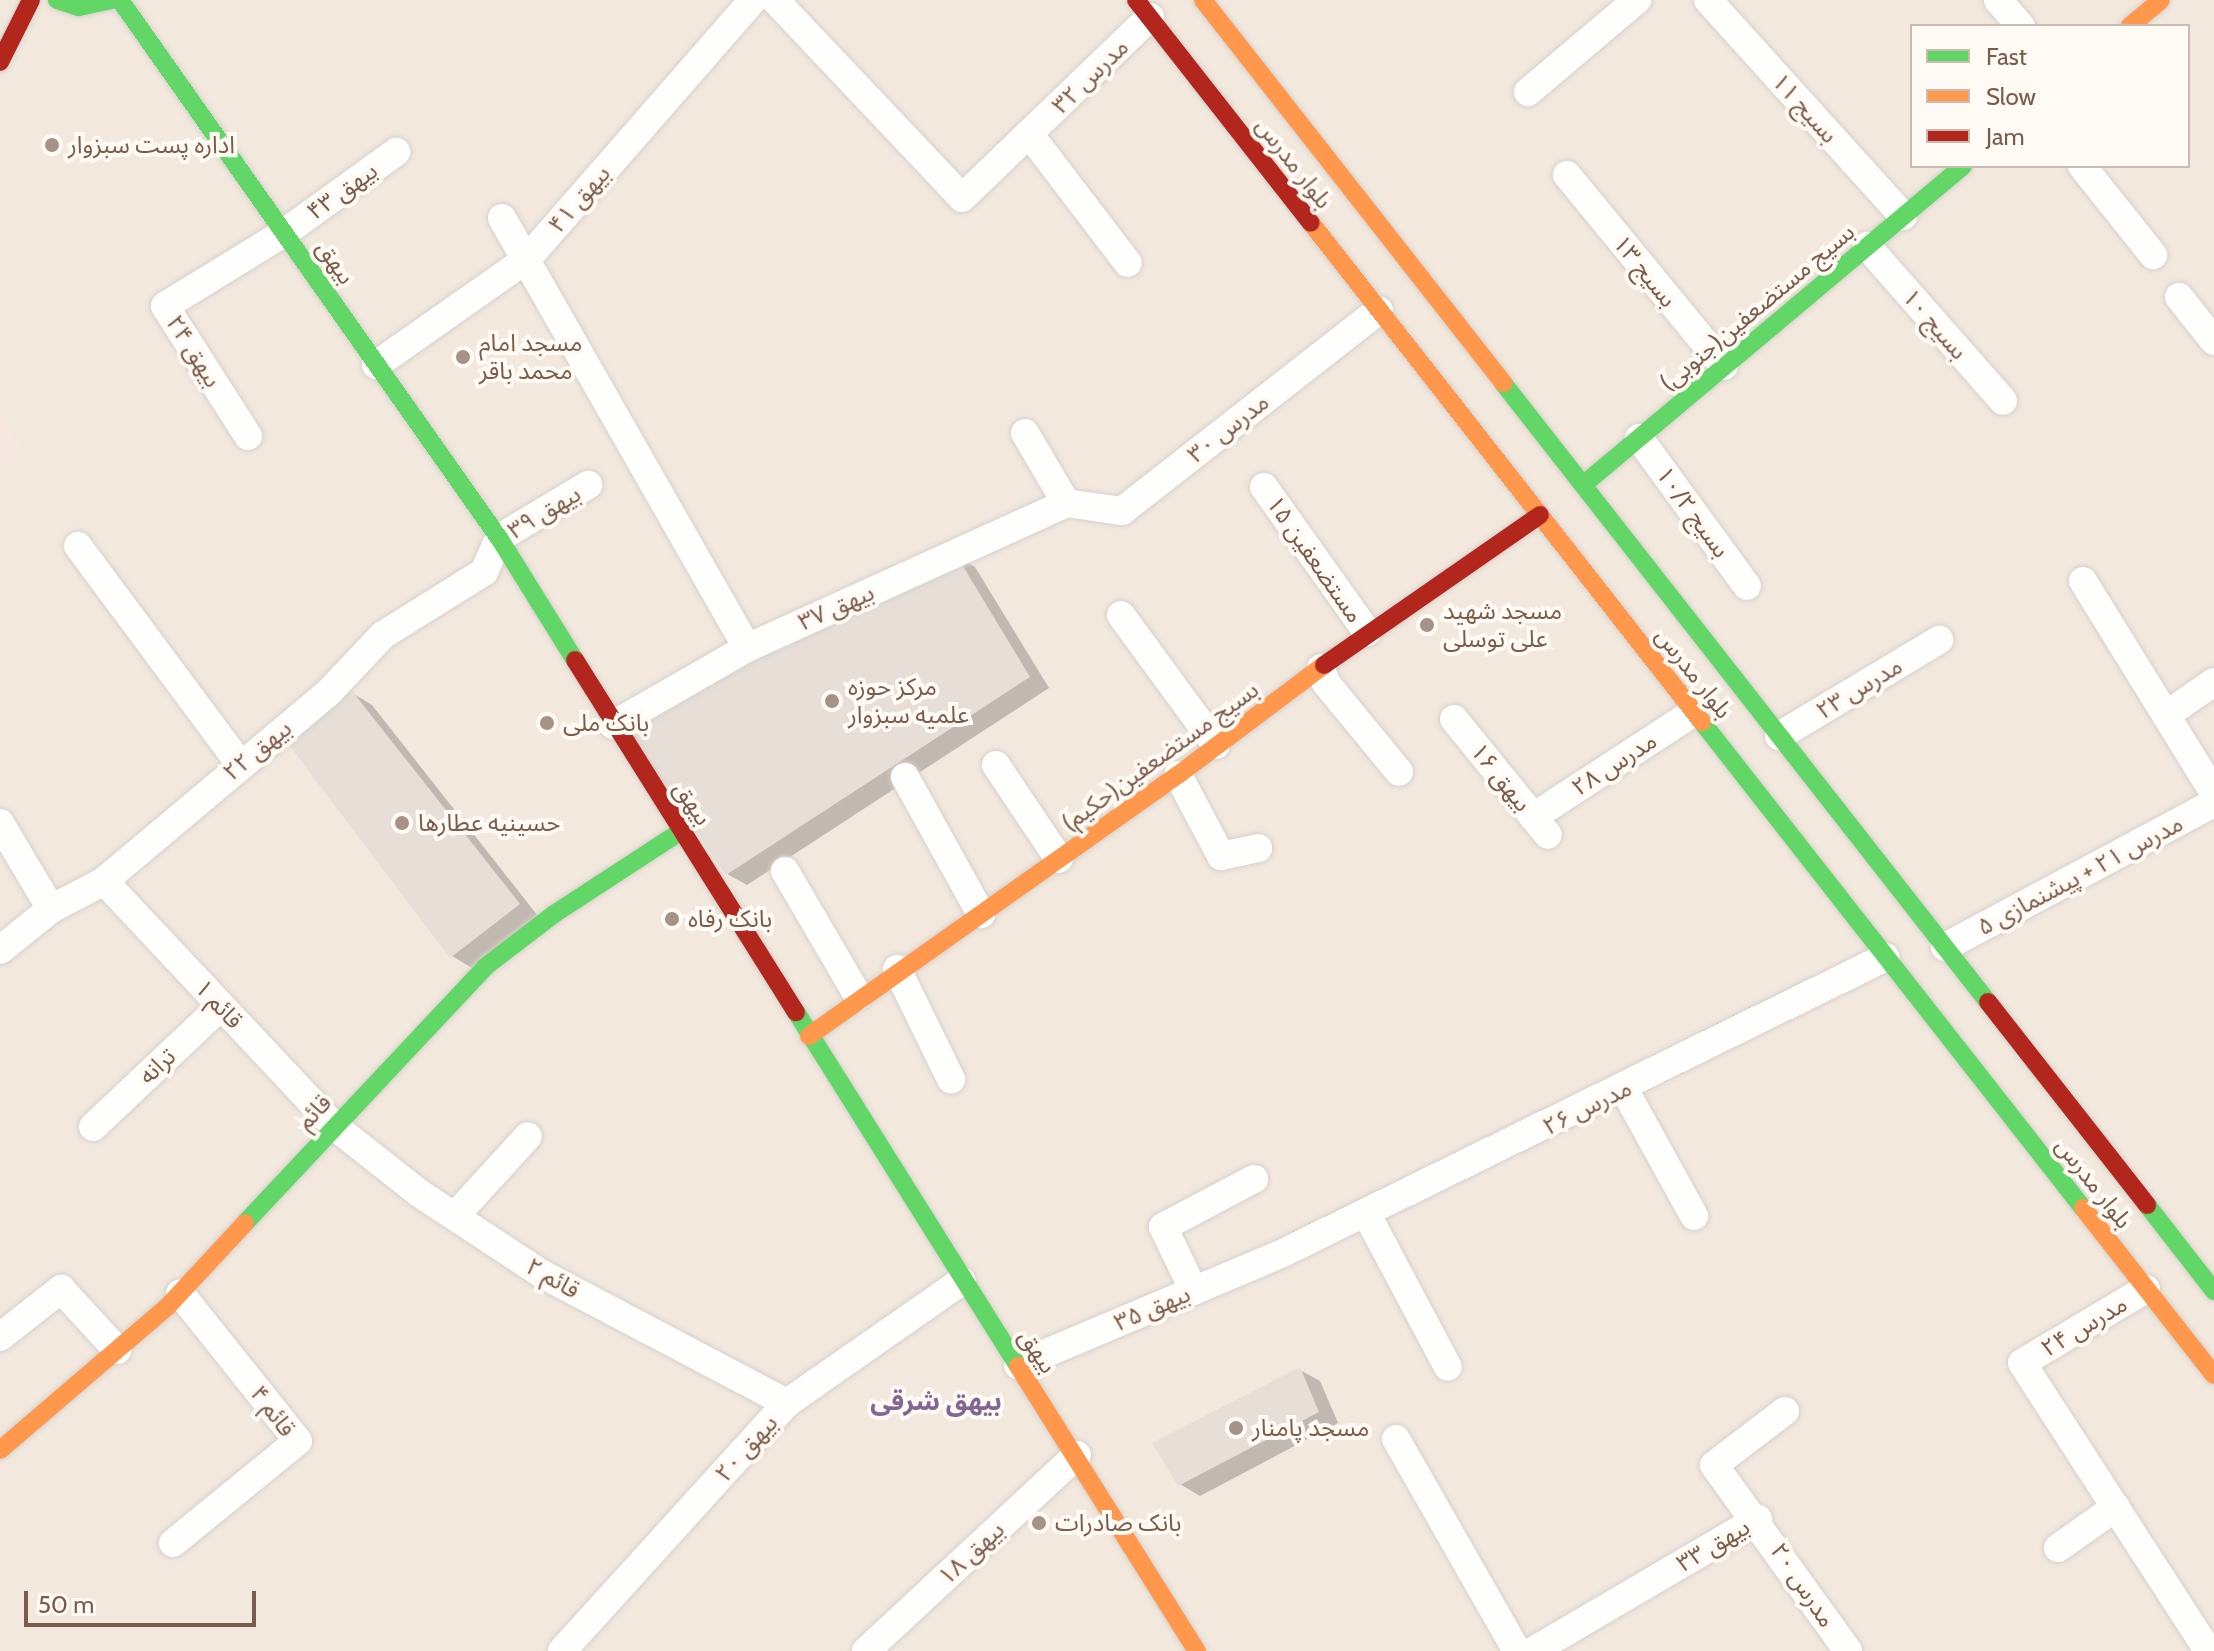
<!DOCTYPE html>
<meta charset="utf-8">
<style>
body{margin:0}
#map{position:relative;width:2214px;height:1651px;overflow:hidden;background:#f9f5f0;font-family:Cabin,"Noto Sans Arabic",sans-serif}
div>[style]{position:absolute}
.residential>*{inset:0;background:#f2e8de}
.commercial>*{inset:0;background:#f6e8e1}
.shadow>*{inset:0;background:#0003}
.building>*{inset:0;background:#e6ded7}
.roads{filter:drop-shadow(0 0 2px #d7d1cb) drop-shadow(0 0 2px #d7d1cb)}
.street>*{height:28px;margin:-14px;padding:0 14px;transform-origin:14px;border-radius:14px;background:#fefefd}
.fast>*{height:18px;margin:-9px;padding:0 9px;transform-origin:9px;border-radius:9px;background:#63d668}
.slow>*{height:18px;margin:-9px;padding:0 9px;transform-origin:9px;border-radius:9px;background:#ff974d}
.jam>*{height:18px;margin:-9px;padding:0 9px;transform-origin:9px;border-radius:9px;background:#b3261e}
.dots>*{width:22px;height:22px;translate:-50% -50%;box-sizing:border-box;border:4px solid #fffaf3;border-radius:50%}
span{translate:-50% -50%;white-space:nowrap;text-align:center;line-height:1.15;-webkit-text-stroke:8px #fffaf3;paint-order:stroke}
.street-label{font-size:24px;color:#7a5c4d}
.poi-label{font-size:24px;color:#7a5c4d}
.left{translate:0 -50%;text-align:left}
.neighbourhood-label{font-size:26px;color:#846695;font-weight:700}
.legend{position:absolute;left:1910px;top:24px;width:280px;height:144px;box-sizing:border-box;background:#fffaf3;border:2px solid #cabbb1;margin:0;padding:10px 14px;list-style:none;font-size:24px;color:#7a5c4d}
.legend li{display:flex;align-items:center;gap:16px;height:40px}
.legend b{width:40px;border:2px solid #cabbb1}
.scale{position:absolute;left:24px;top:1591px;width:232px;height:36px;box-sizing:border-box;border:4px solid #7a5c4d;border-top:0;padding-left:10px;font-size:24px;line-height:28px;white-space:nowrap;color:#7a5c4d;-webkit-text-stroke:6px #fffaf3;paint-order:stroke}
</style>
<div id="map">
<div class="residential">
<div style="clip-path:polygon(evenodd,0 0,2214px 0,2214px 1651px,0 1651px,0 0,1912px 26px,2188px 26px,2188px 166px,1912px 166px,1912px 26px)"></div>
</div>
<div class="commercial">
<div style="clip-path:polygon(0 418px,24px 451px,0 469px)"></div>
</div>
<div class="shadow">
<div style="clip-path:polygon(955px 555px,975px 567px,1049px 688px,747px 885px,727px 874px)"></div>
<div style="clip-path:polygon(352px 693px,372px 705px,538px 916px,472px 968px,452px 956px)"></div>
<div style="clip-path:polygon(1300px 1370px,1320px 1381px,1338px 1423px,1200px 1496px,1180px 1484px)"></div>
</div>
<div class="building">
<div style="clip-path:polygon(955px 553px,1030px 677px,726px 875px,626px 726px)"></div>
<div style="clip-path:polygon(352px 691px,520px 904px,450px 958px,286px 741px)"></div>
<div style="clip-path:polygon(1300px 1367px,1319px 1412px,1178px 1486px,1152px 1443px)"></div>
</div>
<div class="roads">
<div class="street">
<div style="left:775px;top:0;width:272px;rotate:46.6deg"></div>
<div style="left:962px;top:198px;width:261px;rotate:-43.9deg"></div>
<div style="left:1708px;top:0;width:291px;rotate:47.9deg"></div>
<div style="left:1998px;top:0;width:35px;rotate:49deg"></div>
<div style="left:1528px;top:92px;width:143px;rotate:-40.2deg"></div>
<div style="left:1030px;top:135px;width:161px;rotate:52.6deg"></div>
<div style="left:2082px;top:166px;width:114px;rotate:51.4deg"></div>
<div style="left:1567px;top:175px;width:247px;rotate:50.6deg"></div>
<div style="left:502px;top:218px;width:495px;rotate:60.3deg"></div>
<div style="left:1867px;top:246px;width:206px;rotate:48.7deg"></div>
<div style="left:2179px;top:297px;width:56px;rotate:51.5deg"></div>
<div style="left:376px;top:365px;width:184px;rotate:-35.1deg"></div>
<div style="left:527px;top:259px;width:344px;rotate:-48.9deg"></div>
<div style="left:1025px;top:433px;width:81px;rotate:59.6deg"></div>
<div style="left:248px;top:436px;width:154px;rotate:-122.6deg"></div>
<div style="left:165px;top:306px;width:143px;rotate:-31.6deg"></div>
<div style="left:287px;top:231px;width:135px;rotate:-35.9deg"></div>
<div style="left:1639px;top:438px;width:183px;rotate:53.9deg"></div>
<div style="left:1264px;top:487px;width:178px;rotate:54.6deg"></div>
<div style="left:1066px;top:503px;width:57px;rotate:8.1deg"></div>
<div style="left:1122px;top:511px;width:326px;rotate:-38deg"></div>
<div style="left:78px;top:546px;width:270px;rotate:53.4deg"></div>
<div style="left:2083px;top:581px;width:249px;rotate:58.3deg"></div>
<div style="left:1121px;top:615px;width:161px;rotate:53.8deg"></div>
<div style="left:1321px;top:668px;width:16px;rotate:72deg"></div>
<div style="left:1326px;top:683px;width:115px;rotate:50.6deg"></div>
<div style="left:2166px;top:715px;width:58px;rotate:-34.5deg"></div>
<div style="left:1454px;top:719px;width:149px;rotate:51deg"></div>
<div style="left:613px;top:725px;width:155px;rotate:-29.9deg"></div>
<div style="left:747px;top:648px;width:350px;rotate:-24.4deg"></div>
<div style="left:1779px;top:736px;width:187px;rotate:-31deg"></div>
<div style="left:996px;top:765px;width:113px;rotate:56.2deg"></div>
<div style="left:1178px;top:775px;width:92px;rotate:62deg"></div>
<div style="left:1221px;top:856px;width:38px;rotate:-12deg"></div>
<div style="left:905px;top:777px;width:157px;rotate:61deg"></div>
<div style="left:1533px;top:817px;width:192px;rotate:-33.1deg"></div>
<div style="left:0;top:823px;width:100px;rotate:59.3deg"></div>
<div style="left:785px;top:871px;width:145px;rotate:59.7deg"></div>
<div style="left:104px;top:881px;width:336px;rotate:46.8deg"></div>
<div style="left:334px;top:1126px;width:108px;rotate:38.2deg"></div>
<div style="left:419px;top:1193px;width:147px;rotate:33.4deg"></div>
<div style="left:542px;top:1274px;width:277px;rotate:27.8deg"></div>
<div style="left:1945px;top:947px;width:305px;rotate:-28.2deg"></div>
<div style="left:0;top:950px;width:65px;rotate:-38.8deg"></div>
<div style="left:51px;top:909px;width:60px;rotate:-27.8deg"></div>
<div style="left:104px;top:881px;width:292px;rotate:-40deg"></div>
<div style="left:328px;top:693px;width:80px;rotate:-46.5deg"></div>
<div style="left:383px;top:635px;width:119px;rotate:-32deg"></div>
<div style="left:484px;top:572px;width:37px;rotate:-66deg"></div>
<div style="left:499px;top:538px;width:104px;rotate:-30.8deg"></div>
<div style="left:897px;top:969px;width:123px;rotate:63.9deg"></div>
<div style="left:1624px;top:1089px;width:145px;rotate:61.1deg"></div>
<div style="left:93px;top:1127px;width:176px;rotate:-43.4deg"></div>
<div style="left:1366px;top:1213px;width:174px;rotate:62deg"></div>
<div style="left:455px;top:1216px;width:108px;rotate:-47.6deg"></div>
<div style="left:2146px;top:1289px;width:144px;rotate:149.2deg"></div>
<div style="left:2022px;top:1363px;width:343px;rotate:57.1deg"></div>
<div style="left:1194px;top:1291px;width:71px;rotate:-115.8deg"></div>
<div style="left:1163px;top:1227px;width:103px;rotate:-27.8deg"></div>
<div style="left:0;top:1337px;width:78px;rotate:-38.2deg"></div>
<div style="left:61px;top:1289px;width:83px;rotate:47.4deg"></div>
<div style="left:1018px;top:1365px;width:290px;rotate:-22.9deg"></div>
<div style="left:1285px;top:1252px;width:669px;rotate:-26.14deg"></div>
<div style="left:1785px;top:1411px;width:89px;rotate:142.7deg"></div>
<div style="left:1714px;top:1465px;width:229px;rotate:54.2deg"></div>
<div style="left:1396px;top:1439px;width:244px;rotate:60.3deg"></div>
<div style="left:173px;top:1543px;width:161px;rotate:-39.2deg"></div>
<div style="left:298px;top:1441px;width:189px;rotate:-128.6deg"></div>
<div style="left:2058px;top:1548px;width:71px;rotate:-35.3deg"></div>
<div style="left:562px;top:1651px;width:335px;rotate:-47.8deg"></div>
<div style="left:787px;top:1403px;width:213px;rotate:-34.9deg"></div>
<div style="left:866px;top:1651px;width:288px;rotate:-42.9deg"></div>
<div style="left:1533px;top:1651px;width:261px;rotate:-30.4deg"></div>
</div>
<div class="fast">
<div style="left:57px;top:0;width:23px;rotate:18deg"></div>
<div style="left:79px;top:7px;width:34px;rotate:-12deg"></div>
<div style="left:120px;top:0;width:658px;rotate:54.84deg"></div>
<div style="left:499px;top:538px;width:144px;rotate:58.1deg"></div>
<div style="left:1503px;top:383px;width:786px;rotate:51.92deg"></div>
<div style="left:1583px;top:485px;width:496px;rotate:-40deg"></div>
<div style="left:1702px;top:722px;width:618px;rotate:51.91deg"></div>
<div style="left:796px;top:1012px;width:418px;rotate:57.9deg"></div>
<div style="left:2147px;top:1205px;width:109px;rotate:52.1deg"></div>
<div style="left:245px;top:1223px;width:351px;rotate:-46.8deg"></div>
<div style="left:485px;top:967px;width:87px;rotate:-37.5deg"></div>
<div style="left:554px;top:914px;width:154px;rotate:-33.1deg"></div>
</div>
<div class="slow">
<div style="left:1203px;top:0;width:487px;rotate:51.9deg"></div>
<div style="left:2130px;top:26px;width:40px;rotate:-40deg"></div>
<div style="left:1311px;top:223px;width:634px;rotate:51.92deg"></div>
<div style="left:809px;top:1036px;width:452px;rotate:-35.3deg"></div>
<div style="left:1178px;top:775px;width:183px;rotate:-37deg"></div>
<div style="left:2083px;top:1208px;width:212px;rotate:51.9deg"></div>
<div style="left:1018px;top:1366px;width:337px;rotate:57.9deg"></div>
<div style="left:0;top:1450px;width:221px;rotate:-40.6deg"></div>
<div style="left:168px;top:1306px;width:113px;rotate:-47.1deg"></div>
</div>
<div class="jam">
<div style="left:1136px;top:0;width:283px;rotate:51.9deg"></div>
<div style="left:0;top:62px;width:69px;rotate:-63.4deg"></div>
<div style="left:575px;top:660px;width:416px;rotate:57.9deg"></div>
<div style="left:1324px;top:665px;width:263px;rotate:-34.8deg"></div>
<div style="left:1988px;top:1002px;width:258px;rotate:51.9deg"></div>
</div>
</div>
<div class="dots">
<div style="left:52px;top:145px;background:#a69286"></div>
<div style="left:463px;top:357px;background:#a69286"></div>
<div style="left:1427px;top:625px;background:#a69286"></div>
<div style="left:832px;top:701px;background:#a69286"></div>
<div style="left:547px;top:723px;background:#a69286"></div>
<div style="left:402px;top:823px;background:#a69286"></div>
<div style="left:672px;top:919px;background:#a69286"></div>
<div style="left:1236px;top:1428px;background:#a69286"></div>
<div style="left:1039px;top:1523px;background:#a69286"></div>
</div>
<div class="street-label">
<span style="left:1090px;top:76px;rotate:-44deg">مدرس ۳۲</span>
<span style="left:1805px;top:108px;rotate:48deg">بسیج ۱۱</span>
<span style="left:1294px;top:163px;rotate:52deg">بلوار مدرس</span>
<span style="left:342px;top:191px;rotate:-36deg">بیهق ۴۳</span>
<span style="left:579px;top:199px;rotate:-49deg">بیهق ۴۱</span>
<span style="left:336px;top:262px;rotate:56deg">بیهق</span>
<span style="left:1645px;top:271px;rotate:51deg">بسیج ۱۳</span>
<span style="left:1757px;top:307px;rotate:-40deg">بسیج مستضعفین(جنوبی)</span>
<span style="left:1935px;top:324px;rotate:49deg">بسیج ۱۰</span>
<span style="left:194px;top:351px;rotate:58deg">بیهق ۲۴</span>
<span style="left:1228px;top:428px;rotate:-38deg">مدرس ۳۰</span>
<span style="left:544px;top:512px;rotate:-31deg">بیهق ۳۹</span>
<span style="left:1693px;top:512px;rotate:54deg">بسیج ۱۰/۲</span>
<span style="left:1315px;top:559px;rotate:55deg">مستضعفین ۱۵</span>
<span style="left:836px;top:607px;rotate:-24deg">بیهق ۳۷</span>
<span style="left:1694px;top:673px;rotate:52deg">بلوار مدرس</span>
<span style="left:1859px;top:688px;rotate:-31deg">مدرس ۲۳</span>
<span style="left:257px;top:750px;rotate:-39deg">بیهق ۲۲</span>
<span style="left:1160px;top:756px;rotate:-36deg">بسیج مستضعفین(حکیم)</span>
<span style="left:1614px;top:764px;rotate:-33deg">مدرس ۲۸</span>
<span style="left:1501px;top:777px;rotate:51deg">بیهق ۱۶</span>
<span style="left:693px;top:803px;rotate:57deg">بیهق</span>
<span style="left:2080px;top:875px;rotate:-28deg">مدرس ۲۱ + پیشنمازی ۵</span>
<span style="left:219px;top:1004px;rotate:47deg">قائم ۱</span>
<span style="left:157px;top:1066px;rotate:-43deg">ترانه</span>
<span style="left:1587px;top:1107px;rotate:-26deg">مدرس ۲۶</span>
<span style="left:314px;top:1112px;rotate:-47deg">قائم</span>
<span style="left:2094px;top:1183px;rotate:52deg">بلوار مدرس</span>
<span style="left:553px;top:1278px;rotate:30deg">قائم ۲</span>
<span style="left:1152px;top:1308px;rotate:-23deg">بیهق ۳۵</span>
<span style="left:2084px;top:1326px;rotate:-31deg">مدرس ۲۴</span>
<span style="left:1038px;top:1351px;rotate:57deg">بیهق</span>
<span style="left:273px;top:1411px;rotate:53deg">قائم ۴</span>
<span style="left:746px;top:1448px;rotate:-48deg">بیهق ۲۰</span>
<span style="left:1713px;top:1545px;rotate:-31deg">بیهق ۳۳</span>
<span style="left:971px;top:1553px;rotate:-43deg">بیهق ۱۸</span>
<span style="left:1803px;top:1585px;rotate:56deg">مدرس ۲۰</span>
</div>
<div class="poi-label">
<span class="left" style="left:68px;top:145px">اداره پست سبزوار</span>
<span class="left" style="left:479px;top:357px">مسجد امام<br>محمد باقر</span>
<span class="left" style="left:1443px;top:625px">مسجد شهید<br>علی توسلی</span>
<span class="left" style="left:848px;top:701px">مرکز حوزه<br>علمیه سبزوار</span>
<span class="left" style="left:563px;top:723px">بانک ملی</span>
<span class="left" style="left:418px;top:823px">حسینیه عطارها</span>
<span class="left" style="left:688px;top:919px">بانک رفاه</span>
<span class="left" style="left:1252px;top:1428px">مسجد پامنار</span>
<span class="left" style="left:1055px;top:1523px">بانک صادرات</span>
</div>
<div class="neighbourhood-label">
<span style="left:936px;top:1402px">بیهق شرقی</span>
</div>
<ul class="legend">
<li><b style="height:10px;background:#63d668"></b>Fast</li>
<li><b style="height:10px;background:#ff974d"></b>Slow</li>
<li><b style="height:10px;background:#b3261e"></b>Jam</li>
</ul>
<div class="scale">50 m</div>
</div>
